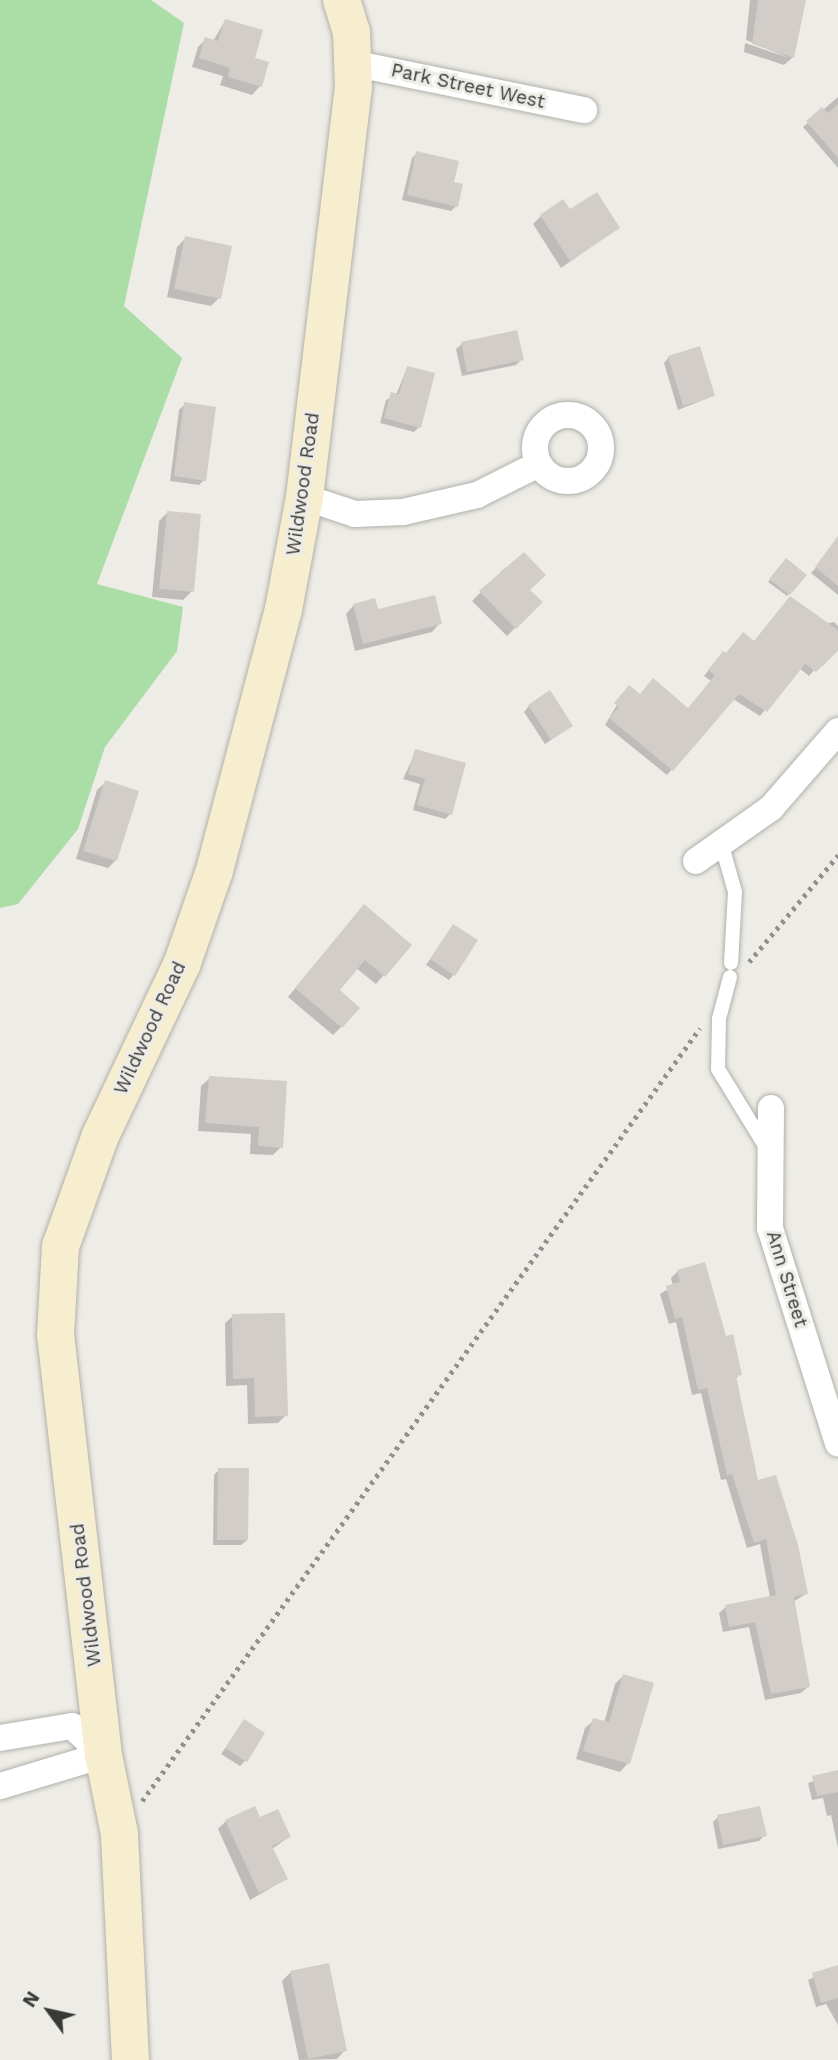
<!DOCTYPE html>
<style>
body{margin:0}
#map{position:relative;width:838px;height:2060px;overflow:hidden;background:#edece6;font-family:"Work Sans",sans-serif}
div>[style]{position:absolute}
.green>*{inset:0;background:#abdda6}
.shadow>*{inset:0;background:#0003}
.building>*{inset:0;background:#d2cdc8}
.path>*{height:4.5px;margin-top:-2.25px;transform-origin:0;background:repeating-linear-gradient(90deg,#92918d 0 3.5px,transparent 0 8.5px)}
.roads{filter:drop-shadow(0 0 2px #b2b0ab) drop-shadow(0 0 2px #b2b0ab)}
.lane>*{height:14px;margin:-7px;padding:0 7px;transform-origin:7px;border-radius:7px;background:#fff}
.street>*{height:26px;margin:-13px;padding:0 13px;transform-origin:13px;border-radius:13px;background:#fff}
.street>.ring{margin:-13px;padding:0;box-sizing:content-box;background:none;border:26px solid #fff;border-radius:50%}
.secondary>*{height:37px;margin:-18.5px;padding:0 18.5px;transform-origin:18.5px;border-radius:18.5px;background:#f7eed0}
span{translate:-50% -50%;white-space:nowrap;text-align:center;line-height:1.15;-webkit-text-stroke:6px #edece6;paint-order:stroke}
.street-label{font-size:19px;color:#393936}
.north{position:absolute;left:14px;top:1976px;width:70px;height:70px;-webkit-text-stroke:5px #edece6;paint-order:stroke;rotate:303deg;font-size:19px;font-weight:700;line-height:28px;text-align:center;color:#393936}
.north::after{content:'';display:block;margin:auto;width:24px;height:32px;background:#393936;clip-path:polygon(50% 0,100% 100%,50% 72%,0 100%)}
</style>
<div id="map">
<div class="green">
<div style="clip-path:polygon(0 0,151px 0,184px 23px,124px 306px,182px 358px,97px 584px,183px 607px,177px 651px,105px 747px,78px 829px,18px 904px,0 908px)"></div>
</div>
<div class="shadow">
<div style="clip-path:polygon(750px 0,804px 0,793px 57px,784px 65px,744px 52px,745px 43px,789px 58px,746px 40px)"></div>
<div style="clip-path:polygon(225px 21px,252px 59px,260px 86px,252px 95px,220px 85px,223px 76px,192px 67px,198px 47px,206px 39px,213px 41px)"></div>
<div style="clip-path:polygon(838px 97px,838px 168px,803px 127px)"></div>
<div style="clip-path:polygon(417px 153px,451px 183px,456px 206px,451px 211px,402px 200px,412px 158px)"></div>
<div style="clip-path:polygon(569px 212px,618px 228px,561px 268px,533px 224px,541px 216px)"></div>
<div style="clip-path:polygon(186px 238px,219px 298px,211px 306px,167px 297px,177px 247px)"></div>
<div style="clip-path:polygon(462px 344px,522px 359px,516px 365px,462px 376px,456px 349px)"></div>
<div style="clip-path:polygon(669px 357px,713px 396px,678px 410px,664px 363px)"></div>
<div style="clip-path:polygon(407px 368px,419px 427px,414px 432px,380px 423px,386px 400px,396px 395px)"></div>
<div style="clip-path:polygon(185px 404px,204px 480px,199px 485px,170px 481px,179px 410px)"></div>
<div style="clip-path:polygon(167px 513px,192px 591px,183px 600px,152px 597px,159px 521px)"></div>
<div style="clip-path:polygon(838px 544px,838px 595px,811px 573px)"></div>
<div style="clip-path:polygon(786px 561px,804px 575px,787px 596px,768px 582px)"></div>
<div style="clip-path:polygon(506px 567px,540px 602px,507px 636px,472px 601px)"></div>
<div style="clip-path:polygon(354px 605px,377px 611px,440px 623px,432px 632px,355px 651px,346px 614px)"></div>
<div style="clip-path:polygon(834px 622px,838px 626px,838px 645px,823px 666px,820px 663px,809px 676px,799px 668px,760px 716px,733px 699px,667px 775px,605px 725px,624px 693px,688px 710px,711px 681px,704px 676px,718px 658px,754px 642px)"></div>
<div style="clip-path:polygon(529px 706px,571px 726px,545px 744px,524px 712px)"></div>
<div style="clip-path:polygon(416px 751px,450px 814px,445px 819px,413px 810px,420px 784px,403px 779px)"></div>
<div style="clip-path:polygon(106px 782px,116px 860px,108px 868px,76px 859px,97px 790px)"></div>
<div style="clip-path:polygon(356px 915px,410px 945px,376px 984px,356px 968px,337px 991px,341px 1027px,333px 1035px,288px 997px)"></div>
<div style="clip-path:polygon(453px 926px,454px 974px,449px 980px,426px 965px)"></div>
<div style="clip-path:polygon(210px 1078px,281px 1147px,273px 1155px,250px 1154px,251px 1134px,198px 1131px,201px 1086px)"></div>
<div style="clip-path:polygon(678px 1271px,725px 1338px,740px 1374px,735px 1379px,757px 1482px,806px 1594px,793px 1602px,808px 1687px,801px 1693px,765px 1700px,749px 1627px,723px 1632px,719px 1613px,726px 1607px,770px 1598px,760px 1544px,747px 1548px,726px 1479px,721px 1480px,701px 1393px,692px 1395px,676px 1322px,669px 1324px,660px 1294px,673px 1286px,671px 1278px)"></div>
<div style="clip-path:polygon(233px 1316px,286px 1415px,278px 1423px,248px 1424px,247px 1385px,226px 1386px,225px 1323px)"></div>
<div style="clip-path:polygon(219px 1470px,247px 1540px,241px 1545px,213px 1545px,214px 1475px)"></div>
<div style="clip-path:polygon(623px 1676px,628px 1763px,620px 1772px,576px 1759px,585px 1728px,594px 1720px,604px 1723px,615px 1684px)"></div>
<div style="clip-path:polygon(244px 1722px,245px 1761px,240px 1766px,221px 1754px)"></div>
<div style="clip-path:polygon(838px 1772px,838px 1848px,831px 1815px,827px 1816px,823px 1798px,812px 1800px,808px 1783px)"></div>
<div style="clip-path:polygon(718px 1817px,765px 1835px,759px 1841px,718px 1849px,713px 1822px)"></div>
<div style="clip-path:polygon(259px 1820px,289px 1837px,272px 1849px,286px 1879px,250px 1900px,218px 1829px,226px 1821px)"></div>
<div style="clip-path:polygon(838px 1966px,838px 2025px,826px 2004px,816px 2007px,808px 1980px)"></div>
<div style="clip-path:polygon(291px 1972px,345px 2050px,337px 2059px,299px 2060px,282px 1981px)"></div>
</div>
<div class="building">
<div style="clip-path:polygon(758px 0,806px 0,794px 58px,752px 44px)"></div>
<div style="clip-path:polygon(225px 19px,263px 30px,255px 58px,269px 62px,262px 87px,228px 77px,230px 68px,199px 58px,205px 37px,218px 41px)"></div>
<div style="clip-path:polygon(838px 104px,838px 158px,806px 121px,822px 107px,828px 113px)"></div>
<div style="clip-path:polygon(416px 151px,459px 161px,454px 182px,463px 184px,458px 207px,407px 195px)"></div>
<div style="clip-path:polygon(597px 192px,620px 228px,570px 261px,540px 215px,563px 199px,570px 209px)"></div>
<div style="clip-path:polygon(185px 236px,232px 246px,221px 299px,174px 289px)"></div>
<div style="clip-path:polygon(517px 330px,524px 360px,467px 372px,461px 342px)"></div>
<div style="clip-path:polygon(700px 346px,715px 396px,683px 406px,668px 356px)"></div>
<div style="clip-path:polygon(407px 366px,435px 373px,421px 428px,384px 418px,391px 392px,399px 394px)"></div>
<div style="clip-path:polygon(184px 402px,216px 407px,206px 481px,174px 476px)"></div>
<div style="clip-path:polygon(167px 511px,201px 514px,194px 592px,159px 589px)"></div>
<div style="clip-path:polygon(838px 536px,838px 586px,815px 567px)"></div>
<div style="clip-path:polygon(524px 552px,546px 575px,530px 590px,543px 602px,516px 629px,479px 591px)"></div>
<div style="clip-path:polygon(786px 558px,807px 575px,790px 595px,769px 579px)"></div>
<div style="clip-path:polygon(435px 595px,442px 624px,363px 644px,353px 604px,375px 598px,378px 609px)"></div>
<div style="clip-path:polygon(790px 596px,838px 630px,838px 651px,816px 672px,805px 664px,767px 712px,739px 694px,673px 771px,609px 718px,619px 707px,614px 703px,629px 685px,640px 694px,653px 678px,688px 708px,715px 675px,708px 670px,723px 651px,726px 653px,743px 632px,754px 641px)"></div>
<div style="clip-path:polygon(550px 690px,573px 726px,551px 740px,528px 705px)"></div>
<div style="clip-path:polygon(415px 749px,466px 763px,452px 815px,417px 805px,425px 779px,408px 774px)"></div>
<div style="clip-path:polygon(105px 780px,139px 791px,117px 861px,83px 851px)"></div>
<div style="clip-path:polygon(364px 904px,412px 945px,385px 977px,365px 960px,340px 990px,360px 1008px,342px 1028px,295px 988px)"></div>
<div style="clip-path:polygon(453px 924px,478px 940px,455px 976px,430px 959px)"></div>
<div style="clip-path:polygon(209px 1076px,287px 1081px,283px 1148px,258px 1146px,259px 1127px,205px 1123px)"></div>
<div style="clip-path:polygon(705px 1262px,726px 1336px,733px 1334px,742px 1375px,736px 1376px,758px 1480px,776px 1475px,798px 1545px,808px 1594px,794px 1597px,810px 1687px,771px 1694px,755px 1622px,729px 1627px,725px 1605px,776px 1595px,766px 1539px,754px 1543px,732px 1474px,727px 1475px,707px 1388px,698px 1390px,682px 1317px,675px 1319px,666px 1286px,680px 1282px,677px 1270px)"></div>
<div style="clip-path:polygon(285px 1313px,288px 1416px,255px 1417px,254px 1378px,233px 1379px,232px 1314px)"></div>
<div style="clip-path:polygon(218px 1468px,249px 1468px,248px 1540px,217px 1540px)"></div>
<div style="clip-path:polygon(623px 1674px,654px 1683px,630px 1764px,583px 1751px,593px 1718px,609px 1722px)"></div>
<div style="clip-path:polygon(244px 1719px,265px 1733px,247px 1762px,225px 1748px)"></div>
<div style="clip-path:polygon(838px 1770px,838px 1792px,817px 1796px,812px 1776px)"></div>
<div style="clip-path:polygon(255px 1806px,260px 1817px,278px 1809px,291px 1837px,272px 1846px,288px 1879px,259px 1893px,225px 1820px)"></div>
<div style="clip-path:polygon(760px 1806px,767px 1836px,723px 1845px,717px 1815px)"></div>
<div style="clip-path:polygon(329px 1963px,347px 2051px,308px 2059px,290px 1971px)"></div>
<div style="clip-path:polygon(838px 1965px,838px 1998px,821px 2003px,812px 1973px)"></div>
</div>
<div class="path">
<div style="left:749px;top:962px;width:139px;rotate:-50.2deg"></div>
<div style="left:142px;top:1801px;width:953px;rotate:-54.18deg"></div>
</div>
<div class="roads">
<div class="lane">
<div style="left:722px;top:846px;width:48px;rotate:74.2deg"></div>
<div style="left:735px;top:892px;width:71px;rotate:93.2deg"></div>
<div style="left:730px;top:977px;width:43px;rotate:104.7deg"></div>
<div style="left:719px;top:1019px;width:50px;rotate:91.1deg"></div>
<div style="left:718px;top:1069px;width:94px;rotate:58.5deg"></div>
</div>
<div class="street">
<div style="left:352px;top:63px;width:237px;rotate:11.5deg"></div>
<div class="ring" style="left:535px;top:415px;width:40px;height:40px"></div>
<div style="left:304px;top:497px;width:54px;rotate:18.4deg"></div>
<div style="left:355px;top:514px;width:48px;rotate:-2.4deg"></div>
<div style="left:403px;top:512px;width:76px;rotate:-12.9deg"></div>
<div style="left:477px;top:495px;width:69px;rotate:-26.6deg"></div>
<div style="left:696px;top:861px;width:92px;rotate:-35.2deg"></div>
<div style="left:771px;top:808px;width:102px;rotate:-49deg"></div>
<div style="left:771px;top:1108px;width:120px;rotate:90.5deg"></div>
<div style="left:770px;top:1228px;width:226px;rotate:72.5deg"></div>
<div style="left:0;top:1738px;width:73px;rotate:-9.5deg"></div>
<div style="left:72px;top:1726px;width:42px;rotate:43.1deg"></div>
<div style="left:103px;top:1755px;width:108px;rotate:163.2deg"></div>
</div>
<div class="secondary">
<div style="left:130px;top:2060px;width:227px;rotate:-92.8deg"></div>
<div style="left:119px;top:1833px;width:80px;rotate:-101.6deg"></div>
<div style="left:103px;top:1755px;width:423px;rotate:-96.5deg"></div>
<div style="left:55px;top:1335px;width:89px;rotate:-86.8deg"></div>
<div style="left:60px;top:1246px;width:118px;rotate:-70.2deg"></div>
<div style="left:100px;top:1135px;width:191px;rotate:-64.6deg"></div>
<div style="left:182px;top:962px;width:97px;rotate:-70.8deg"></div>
<div style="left:214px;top:870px;width:270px;rotate:-75.2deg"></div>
<div style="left:283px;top:609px;width:114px;rotate:-79.4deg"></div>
<div style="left:304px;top:497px;width:412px;rotate:-83.2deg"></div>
<div style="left:353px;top:88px;width:56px;rotate:-92deg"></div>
<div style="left:351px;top:32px;width:34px;rotate:-107deg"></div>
</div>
</div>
<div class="street-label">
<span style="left:468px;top:86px;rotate:12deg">Park Street West</span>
<span style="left:303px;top:484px;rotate:-82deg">Wildwood Road</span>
<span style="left:150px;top:1028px;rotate:-65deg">Wildwood Road</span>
<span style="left:787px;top:1279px;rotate:73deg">Ann Street</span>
<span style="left:86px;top:1595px;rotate:-97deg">Wildwood Road</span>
</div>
<div class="north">N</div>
</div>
